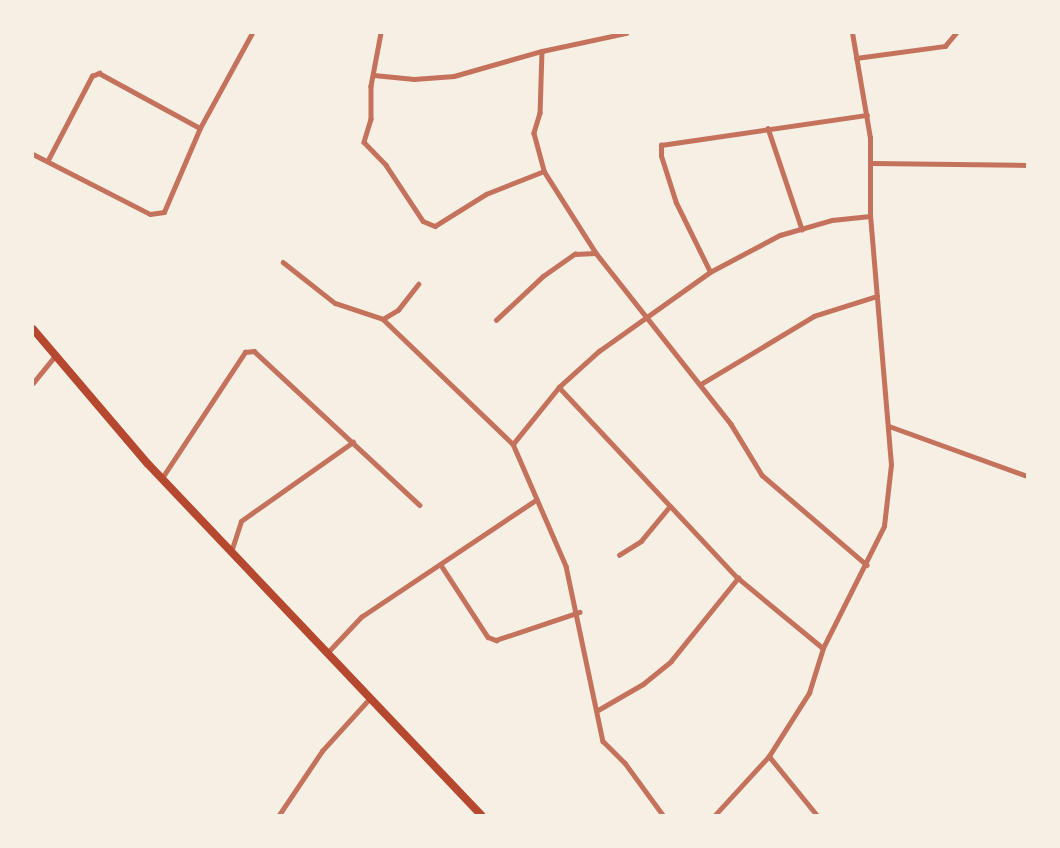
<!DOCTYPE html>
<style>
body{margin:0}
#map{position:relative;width:1060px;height:848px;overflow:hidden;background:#f6efe4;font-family:Signika,sans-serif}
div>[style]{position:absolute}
.minor>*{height:4.5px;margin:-2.25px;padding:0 2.25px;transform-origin:2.25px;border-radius:2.25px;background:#c5725c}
.primary>*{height:8px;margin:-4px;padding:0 4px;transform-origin:4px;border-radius:4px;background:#b5482f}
span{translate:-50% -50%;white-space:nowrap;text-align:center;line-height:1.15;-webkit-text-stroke:4.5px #f6efe4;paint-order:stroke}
.frame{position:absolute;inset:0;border:34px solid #f6efe4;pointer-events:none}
</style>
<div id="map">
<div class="minor">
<div style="left:381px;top:33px;width:54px;rotate:100.7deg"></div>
<div style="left:371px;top:86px;width:33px;rotate:90deg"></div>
<div style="left:371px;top:119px;width:24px;rotate:107deg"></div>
<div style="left:364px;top:142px;width:32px;rotate:46deg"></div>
<div style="left:386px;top:165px;width:67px;rotate:56.5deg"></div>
<div style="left:423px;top:221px;width:13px;rotate:23deg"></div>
<div style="left:435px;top:226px;width:60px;rotate:-32.1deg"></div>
<div style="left:486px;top:194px;width:62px;rotate:-21.6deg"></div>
<div style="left:542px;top:51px;width:62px;rotate:91.8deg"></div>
<div style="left:540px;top:113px;width:21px;rotate:107deg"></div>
<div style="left:534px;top:133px;width:39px;rotate:75deg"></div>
<div style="left:544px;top:171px;width:97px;rotate:57.6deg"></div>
<div style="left:596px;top:253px;width:218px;rotate:51.7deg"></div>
<div style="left:731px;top:424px;width:60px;rotate:58.7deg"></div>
<div style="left:762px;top:475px;width:138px;rotate:40.6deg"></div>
<div style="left:856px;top:58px;width:90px;rotate:-7.7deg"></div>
<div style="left:945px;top:46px;width:17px;rotate:-50deg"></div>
<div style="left:374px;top:75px;width:40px;rotate:5.7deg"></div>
<div style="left:414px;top:79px;width:40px;rotate:-4.3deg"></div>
<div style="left:454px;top:76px;width:91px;rotate:-15.9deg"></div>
<div style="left:542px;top:51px;width:86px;rotate:-12.1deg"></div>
<div style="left:768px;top:128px;width:107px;rotate:71.4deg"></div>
<div style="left:33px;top:154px;width:131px;rotate:27.1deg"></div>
<div style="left:150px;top:214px;width:14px;rotate:-8deg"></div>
<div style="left:164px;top:212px;width:91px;rotate:-66.8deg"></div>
<div style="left:200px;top:128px;width:108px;rotate:-61.3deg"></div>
<div style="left:48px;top:160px;width:95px;rotate:-62.4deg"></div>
<div style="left:92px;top:76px;width:8px;rotate:-23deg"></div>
<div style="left:99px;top:73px;width:115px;rotate:28.6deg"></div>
<div style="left:872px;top:163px;width:155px;rotate:0.7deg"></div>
<div style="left:283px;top:262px;width:66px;rotate:38.3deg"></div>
<div style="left:335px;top:303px;width:51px;rotate:18.4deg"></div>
<div style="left:383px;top:319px;width:180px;rotate:43.9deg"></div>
<div style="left:513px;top:444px;width:133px;rotate:66.5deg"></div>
<div style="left:566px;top:566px;width:179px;rotate:78.1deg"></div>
<div style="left:603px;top:741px;width:31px;rotate:45deg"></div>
<div style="left:625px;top:763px;width:64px;rotate:53.8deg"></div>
<div style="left:710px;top:272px;width:77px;rotate:-116.2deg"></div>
<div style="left:676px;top:203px;width:49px;rotate:-107.7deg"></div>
<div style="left:661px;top:156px;width:11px;rotate:-90deg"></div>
<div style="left:661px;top:145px;width:208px;rotate:-8.3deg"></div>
<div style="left:383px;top:319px;width:17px;rotate:-31deg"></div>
<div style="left:398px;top:310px;width:33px;rotate:-52deg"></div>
<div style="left:496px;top:320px;width:64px;rotate:-43.1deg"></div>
<div style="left:543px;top:276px;width:39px;rotate:-35deg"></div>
<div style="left:575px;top:254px;width:20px;rotate:-3deg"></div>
<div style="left:33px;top:383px;width:35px;rotate:-51deg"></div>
<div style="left:701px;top:384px;width:132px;rotate:-31deg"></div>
<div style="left:814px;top:316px;width:66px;rotate:-17.6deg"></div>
<div style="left:559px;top:387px;width:262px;rotate:46.9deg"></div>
<div style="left:738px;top:578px;width:110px;rotate:39.5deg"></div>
<div style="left:889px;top:426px;width:147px;rotate:19.9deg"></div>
<div style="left:513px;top:444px;width:73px;rotate:-51.1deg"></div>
<div style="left:559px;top:387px;width:54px;rotate:-42deg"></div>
<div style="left:599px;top:351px;width:136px;rotate:-35.4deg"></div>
<div style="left:710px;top:272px;width:79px;rotate:-27.9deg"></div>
<div style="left:780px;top:235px;width:54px;rotate:-16.1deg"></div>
<div style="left:832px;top:220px;width:38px;rotate:-6deg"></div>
<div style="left:162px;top:478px;width:151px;rotate:-56.6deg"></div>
<div style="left:245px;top:352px;width:9px;rotate:-6deg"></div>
<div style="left:254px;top:351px;width:226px;rotate:42.9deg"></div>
<div style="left:232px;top:549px;width:29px;rotate:-72deg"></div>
<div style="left:241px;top:521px;width:137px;rotate:-35.2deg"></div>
<div style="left:619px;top:555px;width:26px;rotate:-32deg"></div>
<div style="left:641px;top:541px;width:45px;rotate:-50.4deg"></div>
<div style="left:441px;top:565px;width:86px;rotate:56.9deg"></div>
<div style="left:488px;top:637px;width:9px;rotate:21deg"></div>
<div style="left:496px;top:640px;width:88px;rotate:-18.6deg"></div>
<div style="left:327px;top:653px;width:50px;rotate:-46.6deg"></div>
<div style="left:361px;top:617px;width:211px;rotate:-33.8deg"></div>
<div style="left:598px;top:710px;width:52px;rotate:-30deg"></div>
<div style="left:643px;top:684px;width:36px;rotate:-39deg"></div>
<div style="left:671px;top:661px;width:107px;rotate:-51.1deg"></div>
<div style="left:769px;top:756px;width:76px;rotate:50.9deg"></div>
<div style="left:279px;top:815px;width:77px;rotate:-56.1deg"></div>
<div style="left:322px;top:751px;width:72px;rotate:-47.8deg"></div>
<div style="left:715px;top:815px;width:80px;rotate:-47.5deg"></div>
<div style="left:769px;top:756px;width:75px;rotate:-57.6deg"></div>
<div style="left:809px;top:693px;width:47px;rotate:-72.7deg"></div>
<div style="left:823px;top:648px;width:136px;rotate:-63.4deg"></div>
<div style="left:884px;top:526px;width:61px;rotate:-83.5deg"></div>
<div style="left:891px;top:465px;width:250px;rotate:-94.8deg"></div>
<div style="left:870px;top:216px;width:78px;rotate:-90deg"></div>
<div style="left:870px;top:138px;width:107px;rotate:-99.7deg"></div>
</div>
<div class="primary">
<div style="left:33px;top:329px;width:177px;rotate:49.6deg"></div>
<div style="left:148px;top:464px;width:484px;rotate:46.5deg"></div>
</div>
<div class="frame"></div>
</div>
